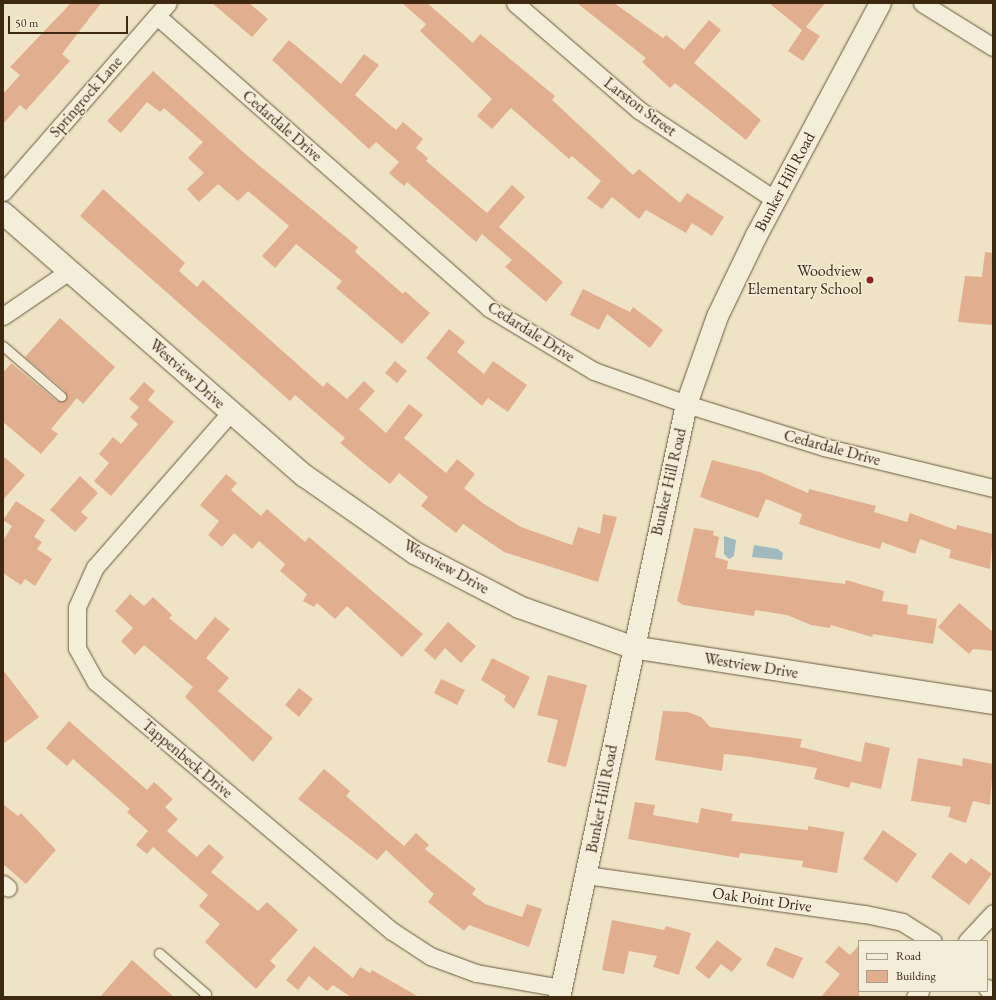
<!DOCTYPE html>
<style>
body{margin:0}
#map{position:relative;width:996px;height:1000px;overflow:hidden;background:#eee4c5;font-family:"EB Garamond",serif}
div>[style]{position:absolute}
.water>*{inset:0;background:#a0bbc0}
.building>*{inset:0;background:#e1af8f}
.roads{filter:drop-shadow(0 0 1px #6a573e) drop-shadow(0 0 1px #6a573e)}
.service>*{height:9px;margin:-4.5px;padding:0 4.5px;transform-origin:4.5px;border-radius:4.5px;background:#f4edd9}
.minor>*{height:17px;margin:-8.5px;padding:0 8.5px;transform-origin:8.5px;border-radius:8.5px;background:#f4edd9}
.tertiary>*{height:21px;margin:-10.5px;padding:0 10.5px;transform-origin:10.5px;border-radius:10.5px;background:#f4edd9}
.secondary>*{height:22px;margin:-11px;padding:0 11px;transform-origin:11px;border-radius:11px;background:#f4edd9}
.dots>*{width:11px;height:11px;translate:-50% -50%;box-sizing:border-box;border:2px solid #f4edd9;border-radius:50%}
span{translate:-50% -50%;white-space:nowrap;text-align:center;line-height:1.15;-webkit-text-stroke:3px #f4edd9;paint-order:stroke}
.street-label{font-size:16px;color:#3e2811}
.poi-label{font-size:16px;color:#3e2811}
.right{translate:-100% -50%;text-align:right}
.frame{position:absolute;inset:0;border:4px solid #3e2811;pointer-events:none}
.legend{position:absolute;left:858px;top:940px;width:130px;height:52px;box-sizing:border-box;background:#f4edd9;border:1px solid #ab9e89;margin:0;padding:5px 7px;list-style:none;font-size:12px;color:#3e2811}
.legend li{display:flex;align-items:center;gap:8px;height:20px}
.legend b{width:20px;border:1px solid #ab9e89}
.scale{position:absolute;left:8px;top:16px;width:120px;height:18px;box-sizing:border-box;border:2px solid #3e2811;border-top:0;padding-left:5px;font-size:12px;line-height:14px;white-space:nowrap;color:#3e2811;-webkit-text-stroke:3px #f4edd9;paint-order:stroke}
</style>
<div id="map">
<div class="water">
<div style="clip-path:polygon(724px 536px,736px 540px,734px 556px,729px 559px,724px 554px)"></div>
<div style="clip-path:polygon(754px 545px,778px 549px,783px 553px,782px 560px,752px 557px)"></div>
</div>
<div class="building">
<div style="clip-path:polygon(71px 3px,101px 3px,62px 54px,70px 61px,26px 110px,20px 105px,3px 124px,3px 94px,20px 75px,10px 67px)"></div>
<div style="clip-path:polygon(212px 3px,249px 3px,268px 19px,252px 37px)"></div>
<div style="clip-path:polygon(402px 3px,427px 3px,473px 43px,480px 34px,555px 96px,552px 100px,633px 175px,639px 169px,680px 203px,687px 193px,724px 217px,712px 236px,692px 223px,686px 233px,646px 210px,639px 219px,612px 197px,602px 209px,587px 198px,601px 181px,572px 156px,569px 159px,511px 108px,492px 129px,477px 116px,492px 99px,420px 31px,426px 24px)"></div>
<div style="clip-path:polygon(577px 3px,614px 3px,663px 38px,666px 35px,684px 50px,709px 20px,721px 30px,694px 63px,761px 120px,746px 140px,675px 83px,670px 88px,642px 62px,646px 58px)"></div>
<div style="clip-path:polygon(769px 3px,825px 3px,806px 27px,820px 36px,803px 61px,788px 51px,802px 30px)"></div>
<div style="clip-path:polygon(289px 40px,341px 84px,364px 54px,379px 65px,355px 95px,396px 130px,403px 122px,423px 139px,416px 148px,428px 158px,426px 161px,487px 213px,512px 185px,525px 197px,499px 227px,563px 282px,546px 302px,505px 267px,512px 260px,482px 234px,476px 242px,407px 182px,404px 186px,389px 173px,399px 162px,376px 142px,369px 149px,272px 60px)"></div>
<div style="clip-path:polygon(153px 71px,249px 157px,358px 247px,355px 252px,403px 294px,405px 291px,430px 313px,402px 344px,336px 288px,342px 281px,296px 244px,275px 268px,262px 256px,289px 226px,248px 191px,238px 201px,218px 184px,199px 202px,187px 189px,204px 173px,188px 158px,203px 142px,164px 108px,160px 112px,147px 102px,121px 133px,107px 121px)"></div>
<div style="clip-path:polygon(103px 189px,185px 263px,179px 271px,197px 287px,203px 280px,323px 387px,327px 382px,347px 399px,364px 381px,375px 391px,359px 409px,386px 433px,409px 404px,423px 415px,404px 438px,446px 473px,457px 459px,475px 474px,464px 488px,484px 504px,521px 527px,572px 545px,578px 527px,600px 534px,603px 514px,617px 517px,598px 582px,504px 552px,463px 524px,456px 533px,421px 506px,428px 497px,399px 473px,390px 484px,371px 469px,340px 443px,345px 438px,295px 395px,290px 401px,80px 216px)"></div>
<div style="clip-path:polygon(985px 252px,993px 253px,993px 325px,958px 322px,965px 276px,982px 277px)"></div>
<div style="clip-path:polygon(583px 289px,630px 312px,633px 307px,663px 330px,650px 348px,607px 314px,599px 330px,570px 315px)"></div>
<div style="clip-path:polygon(60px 318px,115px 367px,83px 404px,77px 398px,51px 429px,58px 434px,41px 454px,3px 422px,3px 373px,11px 363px,57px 401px,65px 400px,65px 391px,25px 357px)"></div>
<div style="clip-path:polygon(449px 329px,465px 342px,457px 352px,484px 374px,493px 361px,527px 385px,508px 412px,488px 398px,482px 406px,426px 358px)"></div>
<div style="clip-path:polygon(395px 361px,407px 371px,397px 383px,385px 373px)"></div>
<div style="clip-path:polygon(144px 382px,155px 391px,148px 400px,174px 422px,111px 496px,94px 481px,109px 463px,99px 454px,113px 437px,121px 444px,138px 424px,130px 417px,139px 407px,129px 399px)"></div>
<div style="clip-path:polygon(3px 456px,25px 475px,3px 500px)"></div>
<div style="clip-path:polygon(712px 460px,760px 472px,808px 493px,809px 489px,876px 506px,874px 512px,907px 522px,910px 513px,956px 530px,957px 525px,993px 534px,990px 569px,949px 558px,951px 550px,920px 539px,915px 554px,882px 542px,880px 549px,845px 539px,799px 524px,802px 514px,766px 499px,758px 518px,700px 497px)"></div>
<div style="clip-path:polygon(226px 474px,237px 483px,231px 490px,261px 516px,267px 509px,305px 542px,309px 537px,423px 634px,402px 657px,347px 606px,335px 619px,317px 603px,314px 607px,303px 601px,307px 594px,280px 571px,285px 564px,259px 541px,252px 549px,234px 533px,222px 547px,208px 535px,219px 521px,200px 505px)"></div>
<div style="clip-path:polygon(80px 476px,98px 493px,81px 512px,88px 518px,75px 532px,50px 510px)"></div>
<div style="clip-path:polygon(16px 501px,45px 520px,34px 537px,42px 542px,37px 549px,52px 559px,35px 586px,25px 579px,21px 585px,3px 573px,3px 541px,12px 526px,3px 520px)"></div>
<div style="clip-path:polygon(694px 528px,714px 531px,713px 535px,719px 537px,715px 557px,728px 561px,727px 569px,845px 584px,846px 580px,884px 591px,882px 601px,908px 605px,907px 614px,937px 619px,933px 644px,873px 634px,872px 637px,831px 625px,830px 628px,811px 625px,787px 615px,755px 610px,754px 616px,683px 605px,677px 601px)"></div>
<div style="clip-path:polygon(130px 594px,144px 606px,153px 597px,172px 615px,169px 618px,196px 640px,215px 617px,230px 629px,206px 658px,229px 678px,218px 691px,273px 738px,253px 762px,185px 697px,193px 687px,144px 645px,135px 655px,121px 641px,133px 628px,115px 611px)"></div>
<div style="clip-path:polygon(959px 603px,993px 632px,993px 651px,973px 649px,969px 654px,938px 627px)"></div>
<div style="clip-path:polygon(448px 622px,476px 646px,461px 663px,445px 648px,435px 660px,424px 650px)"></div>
<div style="clip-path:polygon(492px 658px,530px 677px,514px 709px,504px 700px,506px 696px,481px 680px)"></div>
<div style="clip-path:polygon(3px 670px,39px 717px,3px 744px)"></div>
<div style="clip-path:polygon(548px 675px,587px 685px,566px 767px,547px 762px,558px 720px,537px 715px)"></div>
<div style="clip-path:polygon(441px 679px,465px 690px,457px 705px,434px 693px)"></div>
<div style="clip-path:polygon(299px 688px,313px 699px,299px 717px,285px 705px)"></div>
<div style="clip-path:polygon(663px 711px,688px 712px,701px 717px,710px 727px,802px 739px,800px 747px,861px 762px,865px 742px,890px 748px,881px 789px,851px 782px,849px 788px,814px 779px,817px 768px,751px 757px,724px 754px,722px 771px,655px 760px)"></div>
<div style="clip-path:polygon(69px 721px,147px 790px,154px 782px,173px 799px,165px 807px,178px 819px,167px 831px,197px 857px,209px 844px,224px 857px,211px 872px,258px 911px,267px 902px,298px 930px,270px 961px,276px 966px,256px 989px,205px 942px,220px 924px,199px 906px,208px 895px,153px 847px,147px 854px,136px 845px,148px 831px,127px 812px,130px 809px,73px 759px,67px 766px,46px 748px)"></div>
<div style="clip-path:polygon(918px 758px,962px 766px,963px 758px,993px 764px,990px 805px,973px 801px,966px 823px,948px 817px,951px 807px,911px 801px)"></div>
<div style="clip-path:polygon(324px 769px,350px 791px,346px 796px,404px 846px,416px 833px,429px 845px,425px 849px,476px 889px,472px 894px,485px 904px,522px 917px,527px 904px,542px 909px,529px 947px,469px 925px,464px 931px,428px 902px,434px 894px,386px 850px,377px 860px,298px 799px)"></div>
<div style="clip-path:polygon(635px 802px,655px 805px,653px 815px,698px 823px,701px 808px,733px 814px,731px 821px,808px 830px,808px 826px,844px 832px,837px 873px,802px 867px,803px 861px,740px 853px,739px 858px,628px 839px)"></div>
<div style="clip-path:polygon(3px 804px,18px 816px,21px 813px,56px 850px,26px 884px,3px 864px)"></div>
<div style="clip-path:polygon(883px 830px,917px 854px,897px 883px,863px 859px)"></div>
<div style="clip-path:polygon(950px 852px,966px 864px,971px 858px,992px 874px,969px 905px,931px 877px)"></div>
<div style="clip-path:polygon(612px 920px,664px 930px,666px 926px,691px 933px,679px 975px,653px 967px,657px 956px,629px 951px,624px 974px,602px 970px)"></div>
<div style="clip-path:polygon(717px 940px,742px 959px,732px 972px,721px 964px,709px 979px,695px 968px)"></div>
<div style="clip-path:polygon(859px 945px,859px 997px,821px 997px,840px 974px,825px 962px,839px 946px,850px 955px)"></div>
<div style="clip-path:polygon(314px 946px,353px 978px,360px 967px,370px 973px,372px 970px,419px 997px,351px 997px,333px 985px,327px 991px,309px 976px,298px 990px,286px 980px)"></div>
<div style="clip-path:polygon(775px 947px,803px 958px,793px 979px,766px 965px)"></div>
<div style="clip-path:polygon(132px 960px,174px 997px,100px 997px)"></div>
</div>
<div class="roads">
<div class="service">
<div style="left:3px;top:346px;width:77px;rotate:40.8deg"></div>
<div style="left:159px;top:953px;width:62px;rotate:41.1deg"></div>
<div style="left:206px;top:994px;width:4px;rotate:124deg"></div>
</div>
<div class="minor">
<div style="left:515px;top:3px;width:164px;rotate:40.8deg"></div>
<div style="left:639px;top:110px;width:162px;rotate:33.4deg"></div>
<div style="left:922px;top:3px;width:84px;rotate:31.8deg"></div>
<div style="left:157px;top:16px;width:442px;rotate:41.3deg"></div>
<div style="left:489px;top:308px;width:122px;rotate:31deg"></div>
<div style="left:594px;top:371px;width:98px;rotate:19.7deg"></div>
<div style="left:686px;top:404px;width:145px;rotate:17.3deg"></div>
<div style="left:824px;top:447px;width:174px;rotate:13.6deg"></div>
<div style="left:3px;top:192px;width:251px;rotate:-48.9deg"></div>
<div style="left:3px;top:316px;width:80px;rotate:-34.3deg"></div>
<div style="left:230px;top:413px;width:205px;rotate:131.2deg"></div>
<div style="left:95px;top:567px;width:44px;rotate:114.2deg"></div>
<div style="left:77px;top:607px;width:41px;rotate:90deg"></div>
<div style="left:77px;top:648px;width:39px;rotate:61deg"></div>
<div style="left:96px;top:682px;width:387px;rotate:40.1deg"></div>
<div style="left:392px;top:931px;width:45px;rotate:33.3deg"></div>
<div style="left:430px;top:956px;width:49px;rotate:20.3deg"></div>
<div style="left:476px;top:973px;width:86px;rotate:10deg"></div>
<div style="left:586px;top:875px;width:282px;rotate:8deg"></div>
<div style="left:865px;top:914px;width:38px;rotate:12deg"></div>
<div style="left:902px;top:922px;width:36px;rotate:32deg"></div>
<div style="left:3px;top:884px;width:6px;rotate:39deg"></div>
<div style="left:967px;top:941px;width:38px;rotate:-47deg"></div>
<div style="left:987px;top:988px;width:8px;rotate:45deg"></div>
<div style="left:915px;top:997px;width:8px;rotate:-50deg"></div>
</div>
<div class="tertiary">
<div style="left:559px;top:997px;width:606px;rotate:-77.91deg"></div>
<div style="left:686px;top:404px;width:93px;rotate:-70.6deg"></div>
<div style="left:717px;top:316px;width:90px;rotate:-64.3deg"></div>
<div style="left:756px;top:235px;width:263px;rotate:-61.9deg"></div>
</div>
<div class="secondary">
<div style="left:3px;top:213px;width:400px;rotate:41.1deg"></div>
<div style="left:305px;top:476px;width:134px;rotate:35deg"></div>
<div style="left:415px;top:553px;width:117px;rotate:27.4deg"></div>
<div style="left:519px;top:607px;width:120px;rotate:19.5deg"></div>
<div style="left:632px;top:647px;width:365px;rotate:8.8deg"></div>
</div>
</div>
<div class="dots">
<div style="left:870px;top:280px;background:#8f2418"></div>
</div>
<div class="street-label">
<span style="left:86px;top:97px;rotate:-49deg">Springrock Lane</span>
<span style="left:640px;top:107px;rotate:37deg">Larston Street</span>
<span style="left:282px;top:126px;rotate:41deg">Cedardale Drive</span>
<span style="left:785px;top:182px;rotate:-62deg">Bunker Hill Road</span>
<span style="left:531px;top:332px;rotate:32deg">Cedardale Drive</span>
<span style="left:187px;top:374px;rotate:42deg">Westview Drive</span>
<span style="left:832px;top:448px;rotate:15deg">Cedardale Drive</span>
<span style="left:669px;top:482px;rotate:-77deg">Bunker Hill Road</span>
<span style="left:446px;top:567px;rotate:29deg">Westview Drive</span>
<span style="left:751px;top:666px;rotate:9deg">Westview Drive</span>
<span style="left:187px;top:759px;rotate:40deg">Tappenbeck Drive</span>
<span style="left:602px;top:799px;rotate:-79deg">Bunker Hill Road</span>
<span style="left:762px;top:900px;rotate:8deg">Oak Point Drive</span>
</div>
<div class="poi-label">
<span class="right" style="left:862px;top:280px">Woodview<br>Elementary School</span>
</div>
<div class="frame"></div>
<ul class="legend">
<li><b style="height:5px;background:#f4edd9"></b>Road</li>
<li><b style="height:11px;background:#e1af8f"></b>Building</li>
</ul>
<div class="scale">50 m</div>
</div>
